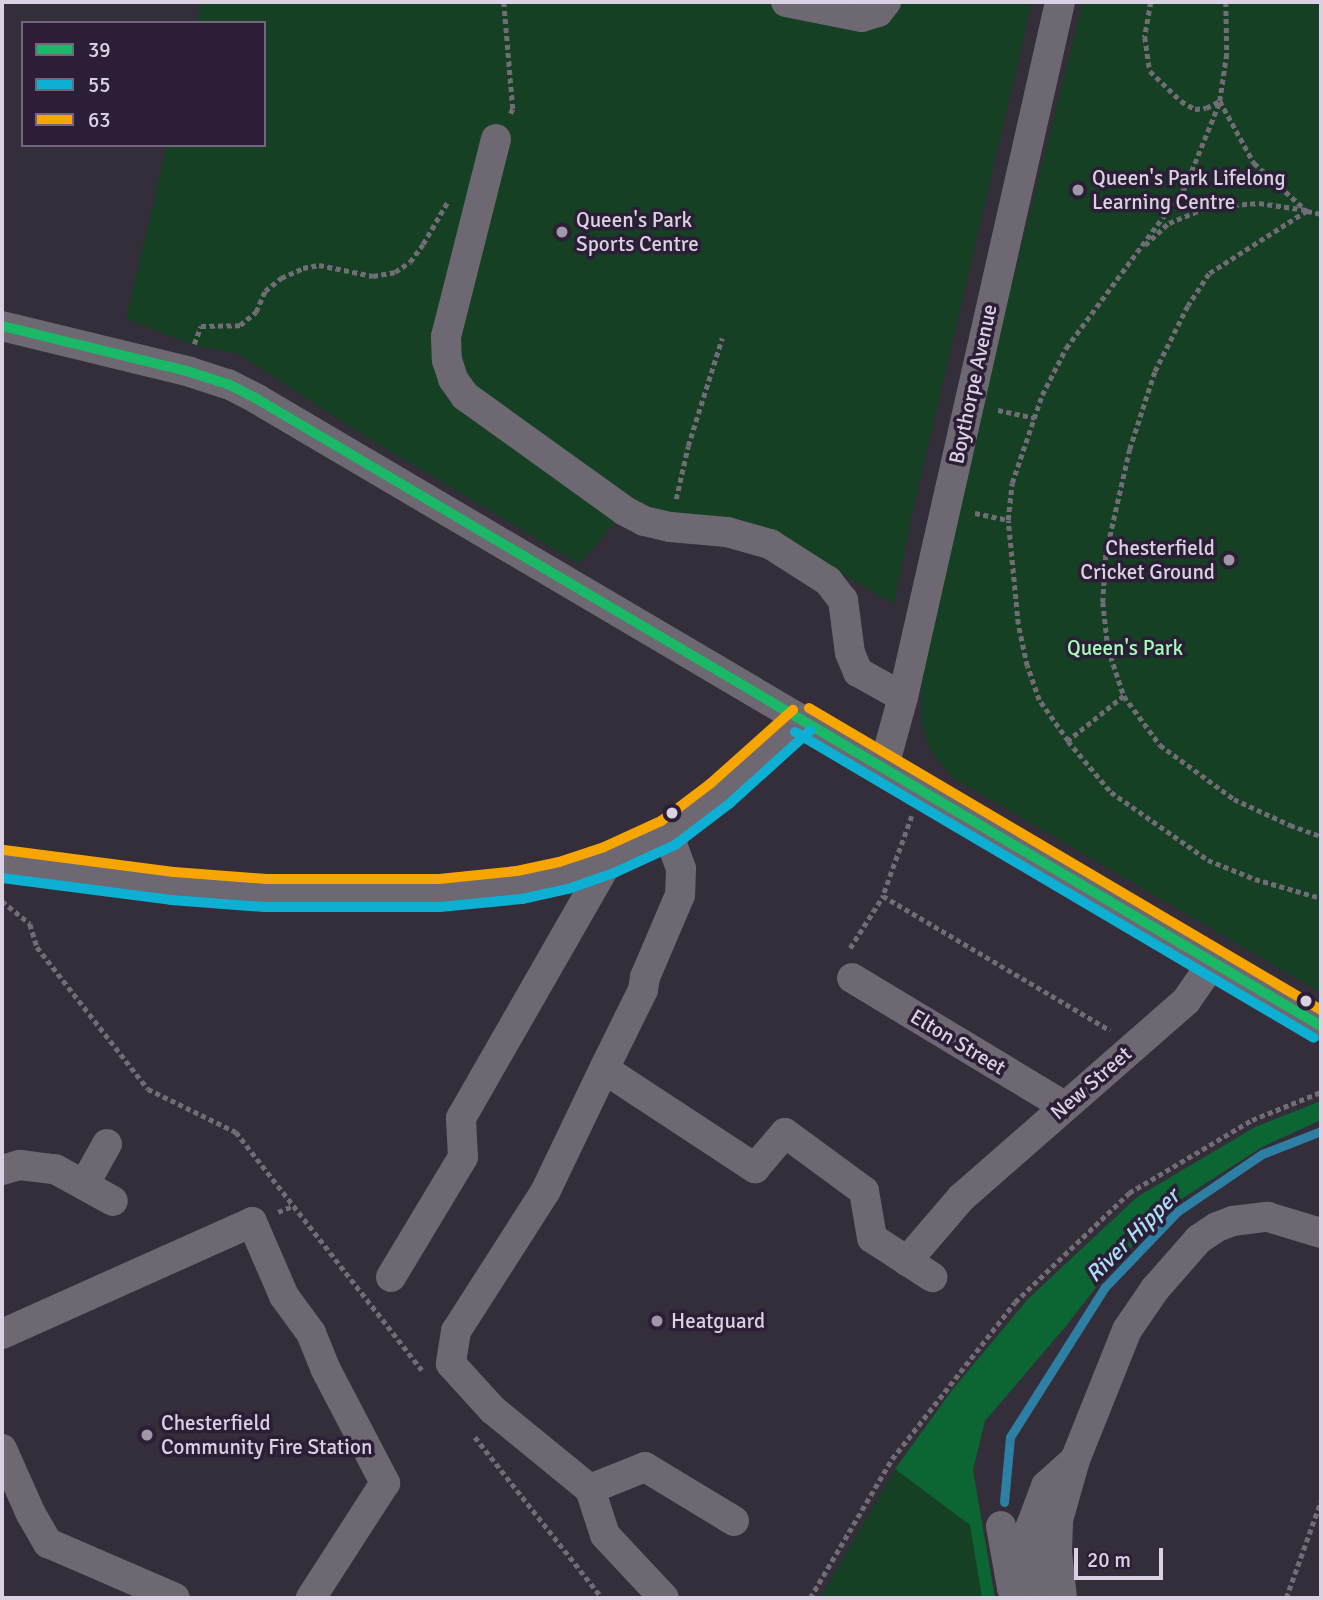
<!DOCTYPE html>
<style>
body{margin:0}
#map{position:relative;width:1323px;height:1600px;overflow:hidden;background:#342d3a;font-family:Signika,sans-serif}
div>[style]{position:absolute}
.green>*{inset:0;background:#154024}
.forest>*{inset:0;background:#0b6633}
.stream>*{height:9px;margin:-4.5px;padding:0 4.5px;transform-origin:4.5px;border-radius:4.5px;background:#2d7fa4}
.path>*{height:4.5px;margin-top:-2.25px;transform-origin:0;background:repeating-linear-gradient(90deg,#716c76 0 5px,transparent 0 8.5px)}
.minor>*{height:30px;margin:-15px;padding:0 15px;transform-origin:15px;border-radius:15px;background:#6d6872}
.bus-1>*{height:10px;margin:-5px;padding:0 5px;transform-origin:5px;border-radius:5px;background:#1ab867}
.bus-2>*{height:10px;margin:-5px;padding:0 5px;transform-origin:5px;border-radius:5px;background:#0dafd3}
.bus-3>*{height:10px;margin:-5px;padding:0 5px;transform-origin:5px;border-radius:5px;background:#f7a600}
.dots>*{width:19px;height:19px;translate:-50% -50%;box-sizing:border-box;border:4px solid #2b1e36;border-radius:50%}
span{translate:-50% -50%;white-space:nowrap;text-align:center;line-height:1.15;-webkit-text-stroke:7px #2b1e36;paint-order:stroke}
.poi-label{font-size:21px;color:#dad2e3}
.left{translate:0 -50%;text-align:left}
.right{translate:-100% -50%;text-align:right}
.street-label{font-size:21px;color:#dad2e3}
.park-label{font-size:21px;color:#a4fcb8}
.water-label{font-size:23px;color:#acdef8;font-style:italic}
.frame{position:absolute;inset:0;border:4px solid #dad2e3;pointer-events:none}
.legend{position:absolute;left:21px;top:21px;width:245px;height:126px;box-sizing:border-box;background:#2b1e36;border:2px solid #71667b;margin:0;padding:9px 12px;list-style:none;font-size:21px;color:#dad2e3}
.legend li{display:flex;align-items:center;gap:14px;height:35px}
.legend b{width:35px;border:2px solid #71667b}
.scale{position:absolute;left:1074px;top:1548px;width:89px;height:32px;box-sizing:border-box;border:4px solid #dad2e3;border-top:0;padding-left:9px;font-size:21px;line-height:24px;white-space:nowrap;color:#dad2e3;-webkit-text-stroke:5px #2b1e36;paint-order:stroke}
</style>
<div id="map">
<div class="green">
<div style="clip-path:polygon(201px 2px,1032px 2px,910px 523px,894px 604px,771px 534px,625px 511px,579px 564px,363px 435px,238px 354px,193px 345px,126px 319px,167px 145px,264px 145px,264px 23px,196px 23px)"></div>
<div style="clip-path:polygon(1083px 2px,1321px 2px,1321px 993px,952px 777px,930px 749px,921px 724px,921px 681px,981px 406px)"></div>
<div style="clip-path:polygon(895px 1469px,971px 1525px,982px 1598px,820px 1598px)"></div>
</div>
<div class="forest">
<div style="clip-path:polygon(1321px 1101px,1321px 1120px,1262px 1147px,1183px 1198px,1115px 1263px,1066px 1326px,985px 1421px,973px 1470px,995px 1598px,982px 1598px,970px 1525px,895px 1469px,953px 1389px,1028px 1299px,1137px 1197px,1255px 1127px)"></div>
</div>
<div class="stream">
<div style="left:1004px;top:1502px;width:65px;rotate:-84.7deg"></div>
<div style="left:1010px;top:1437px;width:178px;rotate:-57.7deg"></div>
<div style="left:1105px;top:1287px;width:105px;rotate:-46.2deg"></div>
<div style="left:1178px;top:1211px;width:102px;rotate:-34.2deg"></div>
<div style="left:1262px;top:1154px;width:63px;rotate:-21.3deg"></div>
</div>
<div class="path">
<div style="left:504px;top:2px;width:107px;rotate:85.2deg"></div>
<div style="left:513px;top:109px;width:7px;rotate:117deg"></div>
<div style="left:1151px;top:2px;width:36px;rotate:100deg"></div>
<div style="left:1145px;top:37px;width:34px;rotate:82deg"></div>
<div style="left:1150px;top:71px;width:43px;rotate:44.1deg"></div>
<div style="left:1181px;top:101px;width:16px;rotate:30deg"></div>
<div style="left:1195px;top:109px;width:11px;rotate:-5deg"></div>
<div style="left:1206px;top:108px;width:16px;rotate:-27deg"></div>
<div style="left:1226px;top:2px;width:52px;rotate:88.9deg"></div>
<div style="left:1227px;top:54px;width:48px;rotate:98.5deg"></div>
<div style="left:1220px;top:101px;width:71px;rotate:61.3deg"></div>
<div style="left:1254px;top:163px;width:72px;rotate:42.2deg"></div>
<div style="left:1307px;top:211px;width:14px;rotate:12deg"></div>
<div style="left:1307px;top:211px;width:117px;rotate:147.3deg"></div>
<div style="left:1209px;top:274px;width:38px;rotate:123deg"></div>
<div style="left:1188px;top:306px;width:74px;rotate:116.6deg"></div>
<div style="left:1155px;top:372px;width:81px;rotate:108deg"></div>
<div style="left:1130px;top:449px;width:109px;rotate:102.8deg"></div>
<div style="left:1106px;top:555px;width:47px;rotate:93.7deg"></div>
<div style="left:1103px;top:602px;width:46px;rotate:83.8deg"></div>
<div style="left:1108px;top:648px;width:51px;rotate:71.6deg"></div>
<div style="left:1124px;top:696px;width:61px;rotate:53.7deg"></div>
<div style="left:1160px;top:745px;width:92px;rotate:36.1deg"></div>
<div style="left:1234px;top:799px;width:62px;rotate:24.9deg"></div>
<div style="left:1290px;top:825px;width:33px;rotate:20deg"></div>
<div style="left:1145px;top:245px;width:33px;rotate:-43deg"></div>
<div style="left:1169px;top:223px;width:42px;rotate:-22.3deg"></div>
<div style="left:1208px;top:207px;width:51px;rotate:-4.5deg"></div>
<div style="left:1259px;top:203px;width:48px;rotate:8.5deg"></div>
<div style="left:194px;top:344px;width:19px;rotate:-69deg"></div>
<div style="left:201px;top:326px;width:39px;rotate:-1deg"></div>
<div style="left:240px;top:325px;width:21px;rotate:-39deg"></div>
<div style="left:256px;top:312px;width:23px;rotate:-67deg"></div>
<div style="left:265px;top:291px;width:21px;rotate:-39deg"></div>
<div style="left:281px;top:278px;width:24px;rotate:-24deg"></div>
<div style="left:303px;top:268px;width:16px;rotate:-11deg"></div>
<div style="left:319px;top:265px;width:55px;rotate:11.5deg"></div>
<div style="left:373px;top:276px;width:22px;rotate:-10deg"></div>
<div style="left:395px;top:272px;width:18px;rotate:-34deg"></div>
<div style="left:410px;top:262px;width:22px;rotate:-54deg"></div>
<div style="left:423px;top:244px;width:50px;rotate:-59.8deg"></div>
<div style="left:998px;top:410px;width:38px;rotate:12deg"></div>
<div style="left:676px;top:499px;width:54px;rotate:-77.2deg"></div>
<div style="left:688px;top:446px;width:113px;rotate:-72.5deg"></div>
<div style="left:975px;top:513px;width:34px;rotate:12deg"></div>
<div style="left:1124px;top:696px;width:72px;rotate:141.2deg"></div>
<div style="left:1068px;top:741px;width:50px;rotate:-125.3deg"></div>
<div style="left:1039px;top:700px;width:36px;rotate:-109deg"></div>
<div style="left:1027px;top:666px;width:43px;rotate:-102.1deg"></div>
<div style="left:1018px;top:624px;width:104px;rotate:-95.5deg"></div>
<div style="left:1008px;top:520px;width:37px;rotate:-84deg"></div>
<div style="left:1012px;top:483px;width:93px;rotate:-71.2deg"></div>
<div style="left:1042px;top:395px;width:53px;rotate:-62.9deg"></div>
<div style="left:1066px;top:348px;width:200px;rotate:-53.5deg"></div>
<div style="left:1185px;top:187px;width:93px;rotate:-67.9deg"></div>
<div style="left:1068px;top:741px;width:67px;rotate:49.9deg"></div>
<div style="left:1111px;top:792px;width:118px;rotate:35deg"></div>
<div style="left:1208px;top:860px;width:51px;rotate:22deg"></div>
<div style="left:1255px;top:879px;width:69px;rotate:16.1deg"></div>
<div style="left:912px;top:816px;width:85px;rotate:109.9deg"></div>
<div style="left:883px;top:896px;width:264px;rotate:30.6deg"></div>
<div style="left:2px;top:901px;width:36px;rotate:39deg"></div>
<div style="left:30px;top:924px;width:24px;rotate:73deg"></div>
<div style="left:37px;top:947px;width:180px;rotate:52deg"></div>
<div style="left:148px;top:1089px;width:98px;rotate:26deg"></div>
<div style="left:236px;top:1132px;width:302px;rotate:52deg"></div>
<div style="left:850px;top:948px;width:62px;rotate:-57.6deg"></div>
<div style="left:278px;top:1212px;width:16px;rotate:-22deg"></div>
<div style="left:475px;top:1437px;width:205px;rotate:51.7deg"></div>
<div style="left:810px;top:1598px;width:161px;rotate:-59.5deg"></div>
<div style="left:892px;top:1459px;width:199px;rotate:-51.9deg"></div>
<div style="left:1015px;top:1302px;width:158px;rotate:-43.7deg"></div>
<div style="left:1129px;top:1193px;width:143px;rotate:-30.7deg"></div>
<div style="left:1252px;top:1120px;width:74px;rotate:-22.1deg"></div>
<div style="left:1286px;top:1598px;width:103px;rotate:-70.2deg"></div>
</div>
<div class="minor">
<div style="left:786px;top:2px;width:77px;rotate:11.2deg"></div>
<div style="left:862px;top:17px;width:17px;rotate:-17deg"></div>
<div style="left:878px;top:12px;width:13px;rotate:-51deg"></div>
<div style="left:496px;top:139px;width:204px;rotate:104.2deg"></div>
<div style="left:446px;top:337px;width:23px;rotate:88deg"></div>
<div style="left:447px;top:360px;width:20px;rotate:72deg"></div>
<div style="left:453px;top:379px;width:21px;rotate:55deg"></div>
<div style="left:465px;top:396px;width:197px;rotate:35.7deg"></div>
<div style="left:625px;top:511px;width:21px;rotate:28deg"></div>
<div style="left:644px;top:521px;width:27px;rotate:13deg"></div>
<div style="left:670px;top:527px;width:57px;rotate:5deg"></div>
<div style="left:727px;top:532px;width:45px;rotate:15.6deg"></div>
<div style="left:770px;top:544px;width:69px;rotate:32.5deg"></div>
<div style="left:828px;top:581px;width:24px;rotate:52deg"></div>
<div style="left:843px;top:600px;width:53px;rotate:82.5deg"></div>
<div style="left:850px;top:653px;width:21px;rotate:67deg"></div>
<div style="left:858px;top:672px;width:51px;rotate:29.1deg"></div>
<div style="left:2px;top:326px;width:194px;rotate:13.7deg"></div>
<div style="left:190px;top:372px;width:40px;rotate:18deg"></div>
<div style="left:228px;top:384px;width:33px;rotate:27deg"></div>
<div style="left:257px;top:399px;width:1235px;rotate:30.51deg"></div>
<div style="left:884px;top:766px;width:72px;rotate:-74.6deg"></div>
<div style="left:903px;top:697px;width:713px;rotate:-77.27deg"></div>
<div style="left:668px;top:833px;width:38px;rotate:70deg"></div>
<div style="left:681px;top:869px;width:26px;rotate:92deg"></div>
<div style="left:680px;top:895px;width:89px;rotate:113.1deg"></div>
<div style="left:645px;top:977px;width:13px;rotate:99deg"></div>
<div style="left:643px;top:990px;width:88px;rotate:116.3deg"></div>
<div style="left:604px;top:1069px;width:181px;rotate:33.3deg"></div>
<div style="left:755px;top:1168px;width:46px;rotate:-49.4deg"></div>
<div style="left:785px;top:1133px;width:98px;rotate:36.3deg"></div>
<div style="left:864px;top:1191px;width:48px;rotate:80.3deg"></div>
<div style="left:872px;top:1238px;width:72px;rotate:33deg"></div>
<div style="left:2px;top:864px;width:172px;rotate:7.3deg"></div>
<div style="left:173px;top:886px;width:93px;rotate:4.3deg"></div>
<div style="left:266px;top:893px;width:174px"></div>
<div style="left:440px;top:893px;width:79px;rotate:-5.8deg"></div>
<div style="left:519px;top:885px;width:45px;rotate:-11.6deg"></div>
<div style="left:563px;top:876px;width:49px;rotate:-19.2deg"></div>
<div style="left:609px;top:860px;width:65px;rotate:-24.6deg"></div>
<div style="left:668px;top:833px;width:65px;rotate:-36.9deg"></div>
<div style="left:720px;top:794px;width:110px;rotate:-42.1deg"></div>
<div style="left:852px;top:978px;width:248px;rotate:31.1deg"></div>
<div style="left:604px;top:1069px;width:136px;rotate:115.6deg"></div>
<div style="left:545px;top:1192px;width:165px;rotate:122.6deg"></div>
<div style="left:456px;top:1331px;width:33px;rotate:99deg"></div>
<div style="left:451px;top:1364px;width:62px;rotate:47.6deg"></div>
<div style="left:493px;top:1410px;width:125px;rotate:39.2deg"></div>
<div style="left:590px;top:1489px;width:48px;rotate:71.9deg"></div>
<div style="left:605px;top:1535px;width:86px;rotate:46.9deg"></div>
<div style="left:2px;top:1170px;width:19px;rotate:-16deg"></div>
<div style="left:20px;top:1165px;width:35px;rotate:7deg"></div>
<div style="left:55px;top:1169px;width:66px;rotate:28.9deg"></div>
<div style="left:84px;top:1185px;width:47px;rotate:-60.7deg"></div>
<div style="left:907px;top:1261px;width:83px;rotate:-49.4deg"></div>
<div style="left:961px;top:1198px;width:299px;rotate:-41.2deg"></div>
<div style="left:1186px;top:1001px;width:47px;rotate:-55.3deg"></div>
<div style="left:391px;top:1277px;width:140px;rotate:-59deg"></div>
<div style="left:463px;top:1157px;width:39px;rotate:-93deg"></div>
<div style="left:461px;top:1118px;width:297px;rotate:-60.2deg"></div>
<div style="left:2px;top:1334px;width:274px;rotate:-24.1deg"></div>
<div style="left:252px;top:1222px;width:81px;rotate:66.6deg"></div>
<div style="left:284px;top:1296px;width:46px;rotate:53.9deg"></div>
<div style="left:311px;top:1333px;width:38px;rotate:68deg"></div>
<div style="left:325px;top:1368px;width:130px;rotate:62.4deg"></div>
<div style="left:385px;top:1483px;width:137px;rotate:122.8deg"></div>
<div style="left:2px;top:1449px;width:71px;rotate:66deg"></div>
<div style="left:31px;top:1514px;width:34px;rotate:60deg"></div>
<div style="left:48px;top:1543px;width:138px;rotate:23.4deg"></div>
<div style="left:590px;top:1489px;width:59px;rotate:-21.8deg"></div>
<div style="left:645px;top:1467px;width:104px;rotate:31.2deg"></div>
<div style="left:1001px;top:1526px;width:63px;rotate:79.9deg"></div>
<div style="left:1012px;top:1588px;width:27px;rotate:-6deg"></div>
<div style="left:1039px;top:1585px;width:60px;rotate:-97.7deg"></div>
<div style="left:1031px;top:1526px;width:43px;rotate:-69.4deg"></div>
<div style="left:1046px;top:1486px;width:39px;rotate:-42deg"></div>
<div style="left:1062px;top:1598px;width:46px;rotate:-96.2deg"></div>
<div style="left:1057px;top:1552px;width:32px;rotate:-88deg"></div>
<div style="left:1058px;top:1520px;width:62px;rotate:-74.2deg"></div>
<div style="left:1075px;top:1460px;width:140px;rotate:-68.2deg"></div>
<div style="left:1127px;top:1330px;width:50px;rotate:-55.7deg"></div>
<div style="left:1155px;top:1289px;width:67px;rotate:-48.7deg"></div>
<div style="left:1199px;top:1239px;width:22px;rotate:-34deg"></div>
<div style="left:1217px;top:1227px;width:17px;rotate:-21deg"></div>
<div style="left:1233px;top:1221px;width:35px;rotate:-7deg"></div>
<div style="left:1268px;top:1217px;width:55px;rotate:16.8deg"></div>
</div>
<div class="bus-1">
<div style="left:2px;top:326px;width:194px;rotate:13.7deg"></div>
<div style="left:190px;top:372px;width:40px;rotate:18deg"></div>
<div style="left:228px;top:384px;width:33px;rotate:27deg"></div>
<div style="left:257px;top:399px;width:1235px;rotate:30.51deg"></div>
</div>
<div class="bus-2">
<div style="left:795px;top:732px;width:602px;rotate:30.52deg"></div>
<div style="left:2px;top:878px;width:170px;rotate:7.4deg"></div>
<div style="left:171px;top:900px;width:94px;rotate:4.3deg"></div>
<div style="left:265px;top:907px;width:175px"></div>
<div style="left:440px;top:907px;width:82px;rotate:-5.6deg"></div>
<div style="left:522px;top:899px;width:47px;rotate:-12.3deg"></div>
<div style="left:568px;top:889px;width:49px;rotate:-19.2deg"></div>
<div style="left:614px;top:873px;width:67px;rotate:-24.7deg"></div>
<div style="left:675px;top:845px;width:68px;rotate:-37.2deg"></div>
<div style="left:729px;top:804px;width:110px;rotate:-42.1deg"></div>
</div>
<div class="bus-3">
<div style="left:809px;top:708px;width:594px;rotate:30.53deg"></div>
<div style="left:4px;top:850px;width:171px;rotate:7.4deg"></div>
<div style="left:174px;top:872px;width:93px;rotate:4.3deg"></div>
<div style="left:267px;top:879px;width:172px"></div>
<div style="left:439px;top:879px;width:78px;rotate:-5.9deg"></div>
<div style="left:517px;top:871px;width:43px;rotate:-12.1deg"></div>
<div style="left:559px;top:862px;width:47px;rotate:-18.4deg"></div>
<div style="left:604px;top:847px;width:63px;rotate:-24.5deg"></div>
<div style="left:661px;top:821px;width:63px;rotate:-37.2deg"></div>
<div style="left:711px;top:783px;width:110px;rotate:-41.7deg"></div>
</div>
<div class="dots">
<div style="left:1078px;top:190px;background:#a098a8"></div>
<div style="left:562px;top:232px;background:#a098a8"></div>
<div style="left:1229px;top:560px;background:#a098a8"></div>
<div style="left:672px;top:813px;background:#dad2e3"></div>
<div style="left:1306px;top:1001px;background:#dad2e3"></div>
<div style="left:657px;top:1321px;background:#a098a8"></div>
<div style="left:147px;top:1435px;background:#a098a8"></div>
</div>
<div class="poi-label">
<span class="left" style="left:1092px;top:190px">Queen's Park Lifelong<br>Learning Centre</span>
<span class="left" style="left:576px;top:232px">Queen's Park<br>Sports Centre</span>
<span class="right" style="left:1215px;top:560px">Chesterfield<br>Cricket Ground</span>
<span class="left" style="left:671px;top:1321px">Heatguard</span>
<span class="left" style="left:161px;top:1435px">Chesterfield<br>Community Fire Station</span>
</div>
<div class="street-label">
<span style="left:973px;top:384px;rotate:-78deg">Boythorpe Avenue</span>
<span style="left:958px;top:1042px;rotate:31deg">Elton Street</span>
<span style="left:1091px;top:1083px;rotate:-41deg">New Street</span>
</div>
<div class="park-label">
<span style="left:1125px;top:648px">Queen's Park</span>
</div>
<div class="water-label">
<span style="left:1133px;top:1236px;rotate:-45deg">River Hipper</span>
</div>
<div class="frame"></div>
<ul class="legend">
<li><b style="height:9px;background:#1ab867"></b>39</li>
<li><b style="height:9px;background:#0dafd3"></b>55</li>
<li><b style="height:9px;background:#f7a600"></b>63</li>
</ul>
<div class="scale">20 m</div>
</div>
